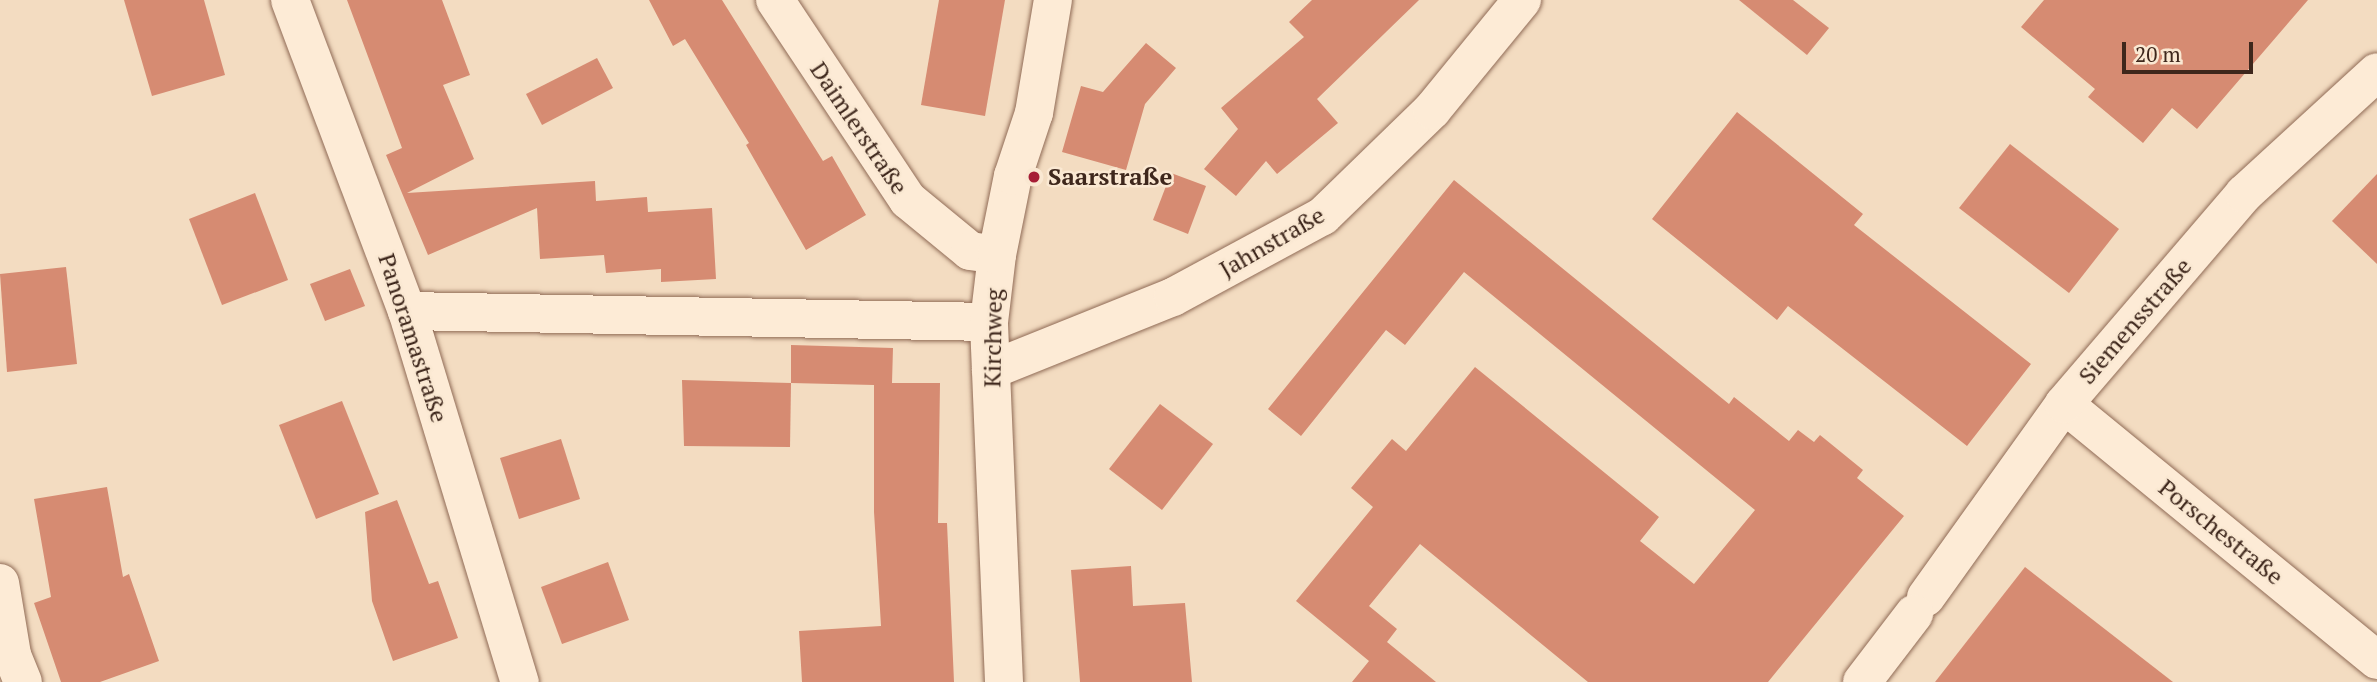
<!DOCTYPE html>
<meta charset="utf-8">
<style>
body{margin:0}
#map{position:relative;width:2377px;height:682px;overflow:hidden;background:#f3dcc1;font-family:"PT Serif",serif}
div>[style]{position:absolute}
.building>*{inset:0;background:#d68b72}
.roads{filter:drop-shadow(0 0 2px #906b56) drop-shadow(0 0 2px #906b56)}
.minor>*{height:38px;margin:-19px;padding:0 19px;transform-origin:19px;border-radius:19px;background:#fdebd6}
.dots>*{width:19px;height:19px;translate:-50% -50%;box-sizing:border-box;border:4px solid #fae8d2;border-radius:50%}
span{translate:-50% -50%;white-space:nowrap;text-align:center;line-height:1.15;-webkit-text-stroke:5px #fae8d2;paint-order:stroke}
.street-label{font-size:24px;color:#3e271c}
.poi-label{font-size:24px;color:#3e271c;font-weight:700}
.left{translate:0 -50%;text-align:left}
.scale{position:absolute;left:2122px;top:42px;width:131px;height:32px;box-sizing:border-box;border:4px solid #3e271c;border-top:0;padding-left:9px;font-size:21px;line-height:24px;white-space:nowrap;color:#3e271c;-webkit-text-stroke:5px #fae8d2;paint-order:stroke}
</style>
<div id="map">
<div class="building">
<div style="clip-path:polygon(124px 0,204px 0,225px 75px,152px 96px)"></div>
<div style="clip-path:polygon(347px 0,442px 0,470px 75px,443px 85px,474px 159px,407px 193px,595px 181px,596px 201px,647px 197px,648px 212px,712px 208px,716px 279px,661px 282px,661px 269px,606px 273px,604px 255px,540px 259px,537px 208px,428px 255px,386px 155px,402px 148px)"></div>
<div style="clip-path:polygon(649px 0,722px 0,823px 161px,832px 156px,866px 215px,806px 250px,746px 145px,749px 143px,685px 39px,673px 46px)"></div>
<div style="clip-path:polygon(939px 0,1005px 0,985px 116px,921px 105px)"></div>
<div style="clip-path:polygon(1312px 0,1419px 0,1317px 99px,1338px 123px,1277px 174px,1266px 161px,1236px 196px,1204px 169px,1238px 129px,1221px 108px,1304px 37px,1289px 22px)"></div>
<div style="clip-path:polygon(1739px 0,1793px 0,1829px 28px,1807px 55px)"></div>
<div style="clip-path:polygon(2044px 0,2308px 0,2197px 129px,2172px 108px,2143px 143px,2088px 97px,2095px 89px,2021px 27px)"></div>
<div style="clip-path:polygon(1146px 43px,1176px 68px,1145px 104px,1126px 170px,1062px 152px,1081px 86px,1103px 92px)"></div>
<div style="clip-path:polygon(597px 58px,613px 88px,542px 125px,526px 94px)"></div>
<div style="clip-path:polygon(1737px 112px,1863px 214px,1854px 225px,2031px 364px,1967px 446px,1788px 306px,1777px 320px,1652px 219px)"></div>
<div style="clip-path:polygon(2010px 144px,2119px 229px,2069px 293px,1959px 208px)"></div>
<div style="clip-path:polygon(1171px 173px,1206px 186px,1188px 234px,1153px 220px)"></div>
<div style="clip-path:polygon(2377px 174px,2377px 264px,2332px 221px)"></div>
<div style="clip-path:polygon(1454px 180px,1729px 404px,1734px 397px,1789px 441px,1798px 430px,1814px 442px,1820px 435px,1863px 470px,1857px 478px,1904px 516px,1768px 682px,1588px 682px,1420px 544px,1369px 606px,1397px 629px,1387px 642px,1436px 682px,1352px 682px,1369px 661px,1296px 601px,1373px 507px,1351px 488px,1392px 439px,1406px 451px,1475px 367px,1659px 517px,1640px 541px,1694px 584px,1755px 510px,1464px 272px,1405px 345px,1386px 330px,1301px 436px,1268px 409px)"></div>
<div style="clip-path:polygon(255px 193px,288px 280px,222px 305px,189px 219px)"></div>
<div style="clip-path:polygon(66px 267px,77px 364px,7px 372px,0 274px)"></div>
<div style="clip-path:polygon(350px 269px,365px 306px,325px 321px,310px 284px)"></div>
<div style="clip-path:polygon(791px 345px,893px 348px,892px 383px,940px 383px,938px 523px,947px 523px,954px 682px,802px 682px,799px 631px,881px 626px,874px 512px,874px 385px,791px 383px)"></div>
<div style="clip-path:polygon(682px 380px,791px 383px,790px 447px,684px 446px)"></div>
<div style="clip-path:polygon(342px 401px,379px 494px,316px 519px,279px 425px)"></div>
<div style="clip-path:polygon(1160px 404px,1213px 444px,1162px 510px,1109px 469px)"></div>
<div style="clip-path:polygon(561px 439px,580px 499px,519px 519px,500px 458px)"></div>
<div style="clip-path:polygon(107px 487px,123px 577px,129px 574px,159px 661px,100px 682px,61px 682px,34px 603px,51px 597px,34px 499px)"></div>
<div style="clip-path:polygon(397px 500px,429px 584px,438px 581px,458px 638px,393px 661px,372px 601px,365px 512px)"></div>
<div style="clip-path:polygon(608px 562px,629px 620px,562px 644px,541px 587px)"></div>
<div style="clip-path:polygon(1131px 566px,1133px 606px,1185px 603px,1192px 682px,1080px 682px,1071px 570px)"></div>
<div style="clip-path:polygon(2025px 567px,2173px 682px,1935px 682px)"></div>
</div>
<div class="roads">
<div class="minor">
<div style="left:290px;top:0;width:332px;rotate:69.4deg"></div>
<div style="left:407px;top:311px;width:388px;rotate:73.1deg"></div>
<div style="left:775px;top:0;width:240px;rotate:56.4deg"></div>
<div style="left:908px;top:200px;width:80px;rotate:39.4deg"></div>
<div style="left:970px;top:251px;width:27px;rotate:8deg"></div>
<div style="left:407px;top:311px;width:582px;rotate:1.08deg"></div>
<div style="left:991px;top:370px;width:196px;rotate:-21.9deg"></div>
<div style="left:1173px;top:297px;width:170px;rotate:-28.4deg"></div>
<div style="left:1323px;top:216px;width:152px;rotate:-44.2deg"></div>
<div style="left:1432px;top:110px;width:142px;rotate:-50.7deg"></div>
<div style="left:2064px;top:404px;width:404px;rotate:39.3deg"></div>
<div style="left:0;top:583px;width:73px;rotate:80.5deg"></div>
<div style="left:12px;top:655px;width:29px;rotate:68deg"></div>
<div style="left:1926px;top:597px;width:237px;rotate:-54.4deg"></div>
<div style="left:2064px;top:404px;width:277px;rotate:-49.4deg"></div>
<div style="left:2244px;top:194px;width:180px;rotate:-42.5deg"></div>
<div style="left:1004px;top:682px;width:360px;rotate:-92.4deg"></div>
<div style="left:989px;top:322px;width:67px;rotate:-83.2deg"></div>
<div style="left:997px;top:255px;width:81px;rotate:-78.6deg"></div>
<div style="left:1013px;top:176px;width:66px;rotate:-71.6deg"></div>
<div style="left:1034px;top:113px;width:115px;rotate:-80.5deg"></div>
<div style="left:1862px;top:682px;width:86px;rotate:-52.6deg"></div>
</div>
</div>
<div class="dots">
<div style="left:1034px;top:177px;background:#a61e36"></div>
</div>
<div class="street-label">
<span style="left:859px;top:128px;rotate:56deg">Daimlerstraße</span>
<span style="left:1272px;top:242px;rotate:-30deg">Jahnstraße</span>
<span style="left:2135px;top:321px;rotate:-49deg">Siemensstraße</span>
<span style="left:413px;top:338px;rotate:72deg">Panoramastraße</span>
<span style="left:993px;top:338px;rotate:-89deg">Kirchweg</span>
<span style="left:2221px;top:532px;rotate:39deg">Porschestraße</span>
</div>
<div class="poi-label">
<span class="left" style="left:1048px;top:177px">Saarstraße</span>
</div>
<div class="scale">20 m</div>
</div>
